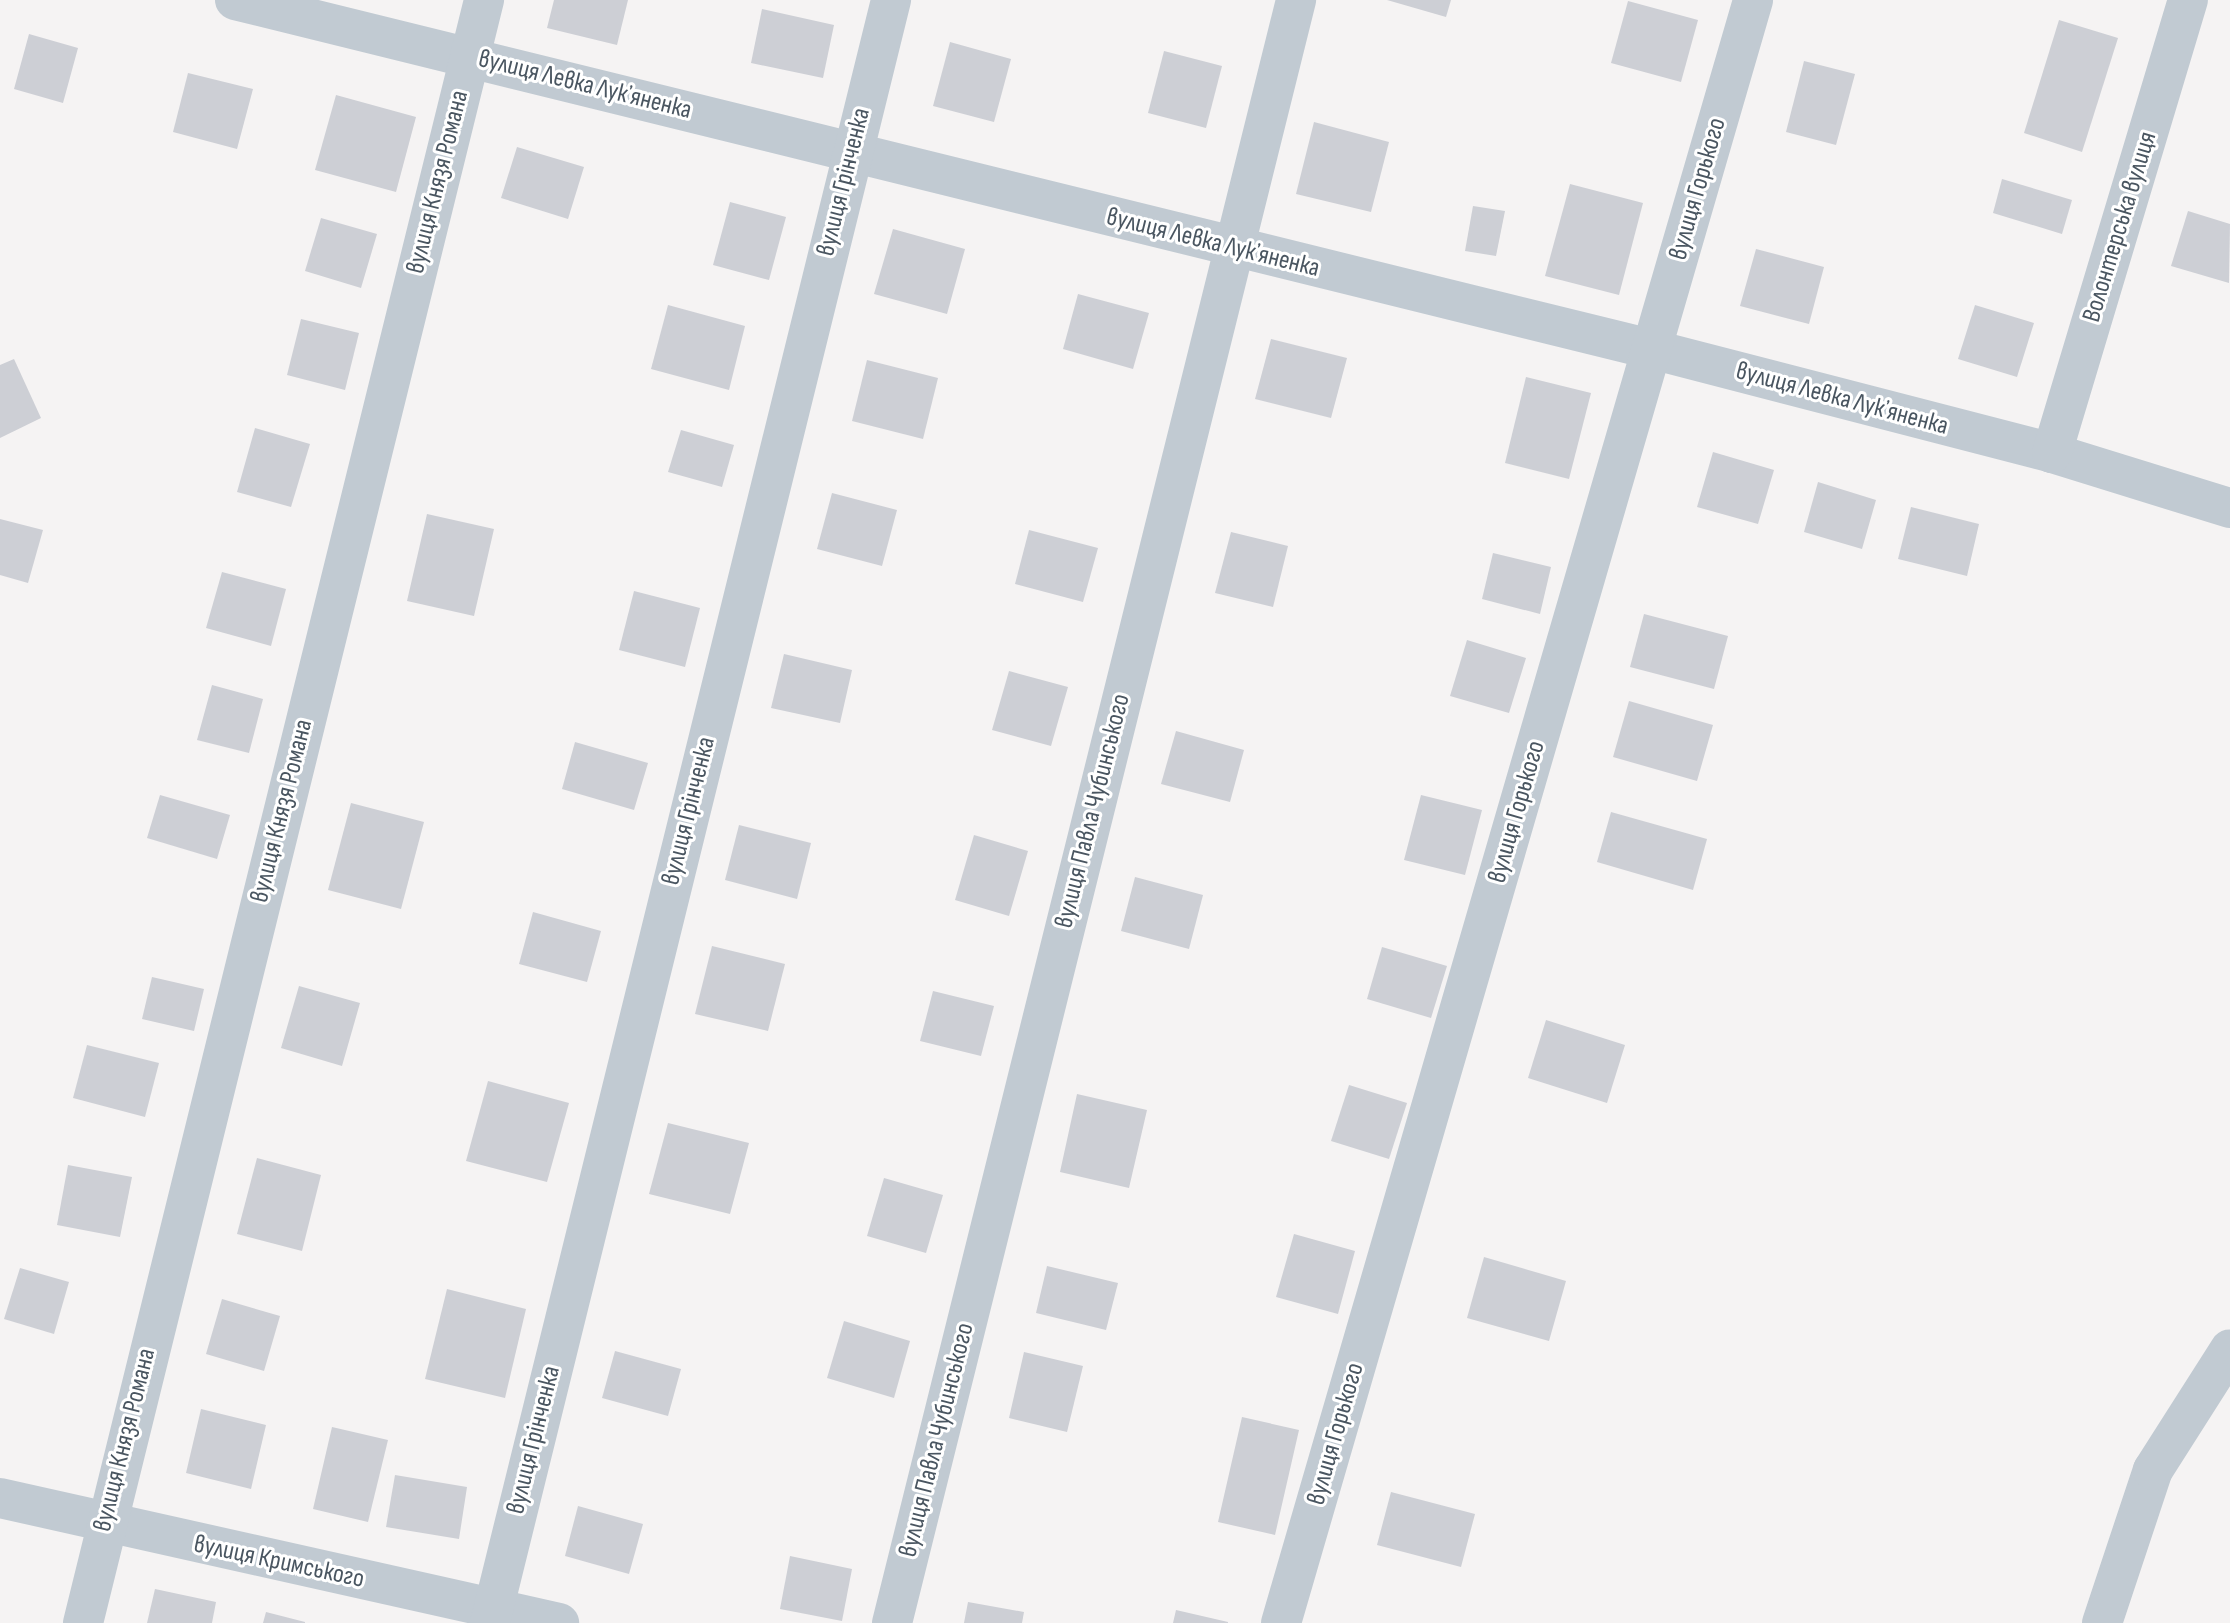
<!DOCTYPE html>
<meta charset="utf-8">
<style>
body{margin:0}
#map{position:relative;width:2230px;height:1623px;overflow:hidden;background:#f5f3f3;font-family:"Sofia Sans Condensed",sans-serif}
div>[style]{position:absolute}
.building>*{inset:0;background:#cdcfd5}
.street>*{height:40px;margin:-20px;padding:0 20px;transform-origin:20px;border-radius:20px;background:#c1cad2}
span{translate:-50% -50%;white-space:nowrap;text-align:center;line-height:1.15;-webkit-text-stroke:6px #fff;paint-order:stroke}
.street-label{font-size:26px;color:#4a5661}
</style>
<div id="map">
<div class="building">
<div style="clip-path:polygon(554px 0,628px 0,617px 45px,547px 28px)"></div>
<div style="clip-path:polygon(1387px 0,1451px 0,1446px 17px)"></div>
<div style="clip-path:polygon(1628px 1px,1698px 20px,1681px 82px,1611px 63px)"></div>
<div style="clip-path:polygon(762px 9px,834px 25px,823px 78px,751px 63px)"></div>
<div style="clip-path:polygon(2059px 20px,2118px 38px,2082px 152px,2024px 133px)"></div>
<div style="clip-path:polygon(29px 34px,78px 48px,63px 103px,14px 89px)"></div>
<div style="clip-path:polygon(950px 42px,1011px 59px,994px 122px,933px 106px)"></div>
<div style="clip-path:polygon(1164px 51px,1222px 66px,1206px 128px,1148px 113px)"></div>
<div style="clip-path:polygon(1804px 61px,1855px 74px,1836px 145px,1786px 132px)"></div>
<div style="clip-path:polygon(188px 73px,253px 89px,237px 149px,173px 132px)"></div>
<div style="clip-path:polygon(336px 95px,416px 117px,396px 192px,315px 170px)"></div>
<div style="clip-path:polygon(1314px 122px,1389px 142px,1371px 212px,1296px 194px)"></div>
<div style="clip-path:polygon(517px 147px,584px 167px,568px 219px,501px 198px)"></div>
<div style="clip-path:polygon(2002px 179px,2072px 200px,2062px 234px,1993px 213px)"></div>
<div style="clip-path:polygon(1570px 184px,1643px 203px,1619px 295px,1545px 276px)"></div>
<div style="clip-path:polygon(730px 202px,786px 217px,769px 280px,713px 265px)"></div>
<div style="clip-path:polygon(1473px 206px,1505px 211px,1496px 256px,1465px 251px)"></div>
<div style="clip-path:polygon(2188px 211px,2230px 224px,2229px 283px,2171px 266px)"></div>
<div style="clip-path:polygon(321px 218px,377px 234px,361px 288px,305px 271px)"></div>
<div style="clip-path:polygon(893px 229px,965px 249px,947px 314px,874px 294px)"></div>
<div style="clip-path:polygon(1756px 249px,1824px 267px,1809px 324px,1740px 306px)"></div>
<div style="clip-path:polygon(1078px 294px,1149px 313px,1133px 369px,1063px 349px)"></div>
<div style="clip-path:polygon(668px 305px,745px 326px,729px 390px,651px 369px)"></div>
<div style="clip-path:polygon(1975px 305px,2034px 323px,2017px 377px,1958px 359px)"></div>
<div style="clip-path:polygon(301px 319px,359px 333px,345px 390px,287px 375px)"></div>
<div style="clip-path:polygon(1271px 339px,1347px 358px,1331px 418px,1255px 399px)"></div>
<div style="clip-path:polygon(14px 359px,41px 418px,0 438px,0 365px)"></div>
<div style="clip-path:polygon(867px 360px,938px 378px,923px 439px,852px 421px)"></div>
<div style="clip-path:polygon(1526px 377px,1591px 393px,1569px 479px,1505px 463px)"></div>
<div style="clip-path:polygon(255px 428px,310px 444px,291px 507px,237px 492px)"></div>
<div style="clip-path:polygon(681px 430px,734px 445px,722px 487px,668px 472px)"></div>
<div style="clip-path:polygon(1713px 452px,1774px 470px,1758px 524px,1697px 507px)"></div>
<div style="clip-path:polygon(1818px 482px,1876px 500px,1862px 549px,1804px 532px)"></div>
<div style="clip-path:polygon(832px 493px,897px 510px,882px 566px,817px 549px)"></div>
<div style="clip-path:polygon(1911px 507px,1979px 524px,1967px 576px,1898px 559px)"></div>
<div style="clip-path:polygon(427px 514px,494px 529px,474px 616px,407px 601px)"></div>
<div style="clip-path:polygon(0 519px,43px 530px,28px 583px,0 575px)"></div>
<div style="clip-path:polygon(1029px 530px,1098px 548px,1083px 602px,1015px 584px)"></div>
<div style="clip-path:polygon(1231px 532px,1288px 546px,1273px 607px,1215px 593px)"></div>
<div style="clip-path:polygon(1493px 553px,1551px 567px,1540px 614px,1482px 599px)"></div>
<div style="clip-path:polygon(222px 572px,286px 589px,271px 646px,206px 628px)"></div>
<div style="clip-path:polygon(634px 591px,700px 608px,685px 667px,619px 650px)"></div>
<div style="clip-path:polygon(1644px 614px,1728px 636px,1714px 689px,1630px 667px)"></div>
<div style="clip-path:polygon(1467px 640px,1526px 658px,1509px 713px,1450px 696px)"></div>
<div style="clip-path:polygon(784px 654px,852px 670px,840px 723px,771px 708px)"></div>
<div style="clip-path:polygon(1009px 671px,1068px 687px,1051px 746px,992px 730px)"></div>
<div style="clip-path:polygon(212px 685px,263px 699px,249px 753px,197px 740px)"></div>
<div style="clip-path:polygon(1629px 701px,1713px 725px,1697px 781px,1613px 757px)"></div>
<div style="clip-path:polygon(1176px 731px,1244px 750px,1230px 802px,1161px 784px)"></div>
<div style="clip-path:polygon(575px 742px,648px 763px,634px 810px,562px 789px)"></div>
<div style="clip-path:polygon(160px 795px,230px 815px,217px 859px,147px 838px)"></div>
<div style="clip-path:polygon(1421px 795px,1482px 810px,1465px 875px,1404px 860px)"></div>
<div style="clip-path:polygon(351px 803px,424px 822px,401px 909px,328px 890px)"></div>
<div style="clip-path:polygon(1611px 812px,1707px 839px,1693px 890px,1597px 862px)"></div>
<div style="clip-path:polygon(739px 825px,811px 843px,797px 899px,725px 880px)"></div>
<div style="clip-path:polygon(974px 835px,1028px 851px,1009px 916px,955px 900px)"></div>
<div style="clip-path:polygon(1135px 877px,1203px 895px,1189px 949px,1121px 931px)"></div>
<div style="clip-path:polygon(533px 912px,601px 931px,587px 982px,519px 964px)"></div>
<div style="clip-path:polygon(712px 946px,785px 964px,768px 1031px,695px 1014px)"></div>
<div style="clip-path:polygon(1382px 947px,1447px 966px,1431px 1018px,1367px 999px)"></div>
<div style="clip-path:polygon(152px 977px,204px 989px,194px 1031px,142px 1019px)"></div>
<div style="clip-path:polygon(299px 986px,360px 1003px,342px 1066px,281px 1048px)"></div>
<div style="clip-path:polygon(933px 991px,994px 1006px,981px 1056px,920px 1041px)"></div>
<div style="clip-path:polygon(1546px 1020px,1625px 1045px,1607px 1103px,1528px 1078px)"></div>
<div style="clip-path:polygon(87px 1045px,159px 1063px,145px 1117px,73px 1098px)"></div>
<div style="clip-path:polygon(488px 1081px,569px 1103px,547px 1182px,466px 1161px)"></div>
<div style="clip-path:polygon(1349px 1085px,1407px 1103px,1389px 1159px,1331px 1141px)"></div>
<div style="clip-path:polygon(1077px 1094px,1147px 1110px,1129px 1188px,1060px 1172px)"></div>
<div style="clip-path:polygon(668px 1123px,749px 1143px,730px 1214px,649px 1194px)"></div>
<div style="clip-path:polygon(257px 1158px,321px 1175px,302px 1251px,237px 1234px)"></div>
<div style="clip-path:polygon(68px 1165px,132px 1177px,120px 1237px,57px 1225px)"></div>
<div style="clip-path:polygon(884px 1178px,943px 1195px,926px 1253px,867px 1236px)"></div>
<div style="clip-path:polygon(1294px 1234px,1355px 1251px,1338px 1314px,1276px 1297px)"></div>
<div style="clip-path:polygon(1484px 1257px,1566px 1281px,1549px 1341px,1467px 1318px)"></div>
<div style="clip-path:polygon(1047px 1266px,1118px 1283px,1106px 1330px,1036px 1313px)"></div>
<div style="clip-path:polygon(20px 1268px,69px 1282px,54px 1334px,4px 1319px)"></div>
<div style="clip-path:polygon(447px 1289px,526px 1309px,505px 1398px,425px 1379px)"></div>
<div style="clip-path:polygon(222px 1299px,280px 1316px,264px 1371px,206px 1354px)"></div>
<div style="clip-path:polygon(844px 1321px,910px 1341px,894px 1398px,827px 1378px)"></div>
<div style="clip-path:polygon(615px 1351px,681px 1369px,668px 1416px,602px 1398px)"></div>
<div style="clip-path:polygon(1024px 1352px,1083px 1366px,1067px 1432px,1009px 1418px)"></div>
<div style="clip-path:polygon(201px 1409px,266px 1425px,251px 1489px,186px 1473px)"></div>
<div style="clip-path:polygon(1242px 1417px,1299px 1430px,1275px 1535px,1218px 1522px)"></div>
<div style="clip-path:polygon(332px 1427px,388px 1440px,368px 1522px,313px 1509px)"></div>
<div style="clip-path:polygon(395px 1475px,467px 1487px,459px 1539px,386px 1527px)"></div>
<div style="clip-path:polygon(1391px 1492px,1475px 1514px,1461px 1567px,1377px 1545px)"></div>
<div style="clip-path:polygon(578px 1506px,643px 1524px,629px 1574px,565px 1556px)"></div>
<div style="clip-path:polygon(790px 1556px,852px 1569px,842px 1621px,780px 1609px)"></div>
<div style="clip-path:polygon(155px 1589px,216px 1602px,212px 1623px,147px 1623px)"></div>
<div style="clip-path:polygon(968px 1602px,1024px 1612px,1022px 1623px,964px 1623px)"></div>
<div style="clip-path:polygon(1176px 1610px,1228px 1622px,1228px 1623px,1173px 1623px)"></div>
<div style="clip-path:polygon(266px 1612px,305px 1622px,305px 1623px,263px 1623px)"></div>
</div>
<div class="street">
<div style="left:235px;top:0;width:1458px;rotate:13.85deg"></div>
<div style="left:1651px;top:349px;width:414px;rotate:14.5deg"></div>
<div style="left:2052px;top:453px;width:186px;rotate:17.2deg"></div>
<div style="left:2052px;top:453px;width:473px;rotate:-73.3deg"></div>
<div style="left:0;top:1498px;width:573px;rotate:12.6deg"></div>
<div style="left:83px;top:1623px;width:1672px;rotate:-76.12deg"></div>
<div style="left:490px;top:1623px;width:1672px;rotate:-76.12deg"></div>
<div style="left:892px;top:1623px;width:1673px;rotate:-76.02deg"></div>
<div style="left:1281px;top:1623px;width:1690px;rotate:-73.78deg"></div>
<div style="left:2102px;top:1623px;width:161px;rotate:-71.6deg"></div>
<div style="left:2153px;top:1470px;width:143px;rotate:-57.5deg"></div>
</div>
<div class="street-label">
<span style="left:585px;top:85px;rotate:14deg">вулиця Левка Лукʼяненка</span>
<span style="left:438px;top:182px;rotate:-76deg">вулиця Князя Романа</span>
<span style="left:844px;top:182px;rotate:-76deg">вулиця Грінченка</span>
<span style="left:1698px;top:189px;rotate:-74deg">вулиця Горького</span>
<span style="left:2120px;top:227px;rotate:-73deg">Волонтерська вулиця</span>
<span style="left:1213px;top:243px;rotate:14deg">вулиця Левка Лукʼяненка</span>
<span style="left:1842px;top:399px;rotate:15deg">вулиця Левка Лукʼяненка</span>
<span style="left:282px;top:811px;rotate:-76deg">вулиця Князя Романа</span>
<span style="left:689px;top:811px;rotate:-76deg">вулиця Грінченка</span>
<span style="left:1093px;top:811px;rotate:-76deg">вулиця Павла Чубинського</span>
<span style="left:1517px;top:812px;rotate:-74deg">вулиця Горького</span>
<span style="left:1336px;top:1434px;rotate:-74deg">вулиця Горького</span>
<span style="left:125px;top:1440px;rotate:-76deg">вулиця Князя Романа</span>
<span style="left:534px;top:1440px;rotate:-76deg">вулиця Грінченка</span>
<span style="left:937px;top:1440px;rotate:-76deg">вулиця Павла Чубинського</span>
<span style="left:279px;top:1562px;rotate:12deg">вулиця Кримського</span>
</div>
</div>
